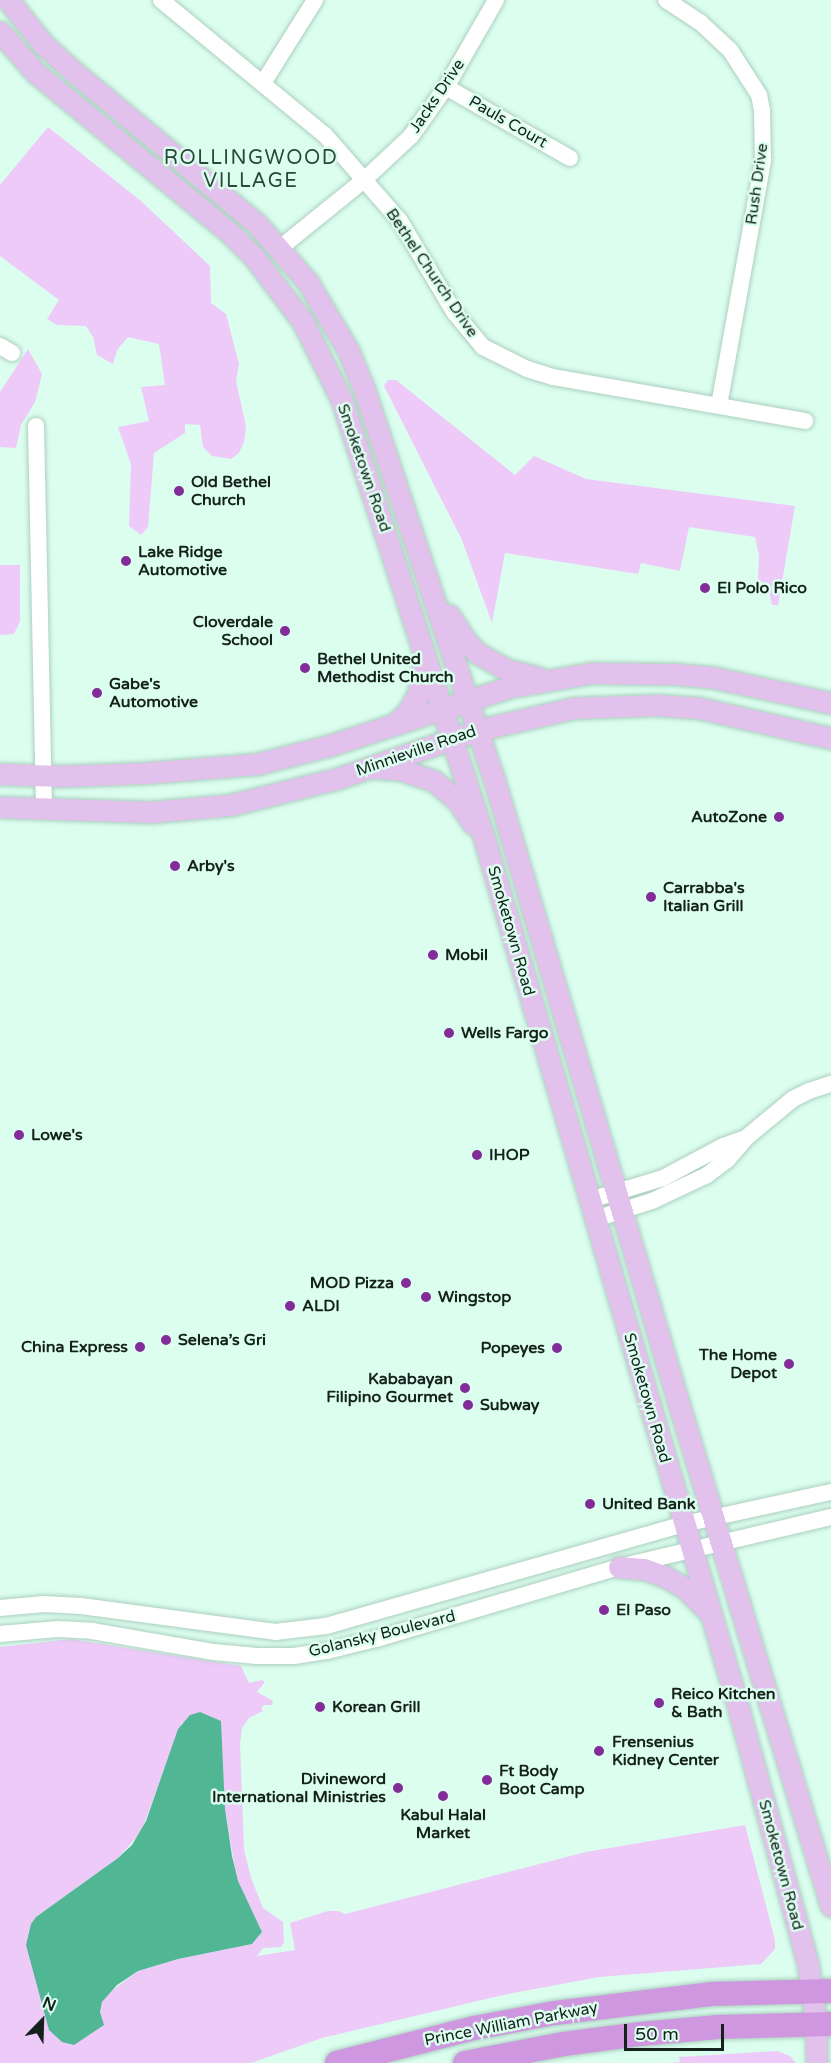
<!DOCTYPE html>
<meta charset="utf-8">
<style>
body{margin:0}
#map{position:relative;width:831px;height:2063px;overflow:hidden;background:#dbfeef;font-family:"Varela Round",sans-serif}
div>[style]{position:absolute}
.green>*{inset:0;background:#eecaf9}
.water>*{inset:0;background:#51b693}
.roads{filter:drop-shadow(0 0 2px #adcfc0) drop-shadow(0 0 2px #adcfc0)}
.minor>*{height:16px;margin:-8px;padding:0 8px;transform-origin:8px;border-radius:8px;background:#fff}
.major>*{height:21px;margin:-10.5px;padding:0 10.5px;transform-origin:10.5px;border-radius:10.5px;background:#e2c1ec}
.highway>*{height:24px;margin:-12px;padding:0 12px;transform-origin:12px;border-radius:12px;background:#cf97df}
.dots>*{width:16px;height:16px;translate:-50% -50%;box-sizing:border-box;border:3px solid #dbfeef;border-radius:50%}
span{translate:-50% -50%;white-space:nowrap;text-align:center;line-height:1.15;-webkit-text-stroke:5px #dbfeef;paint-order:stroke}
.street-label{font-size:16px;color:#15211c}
.poi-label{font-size:16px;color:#15211c;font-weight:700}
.left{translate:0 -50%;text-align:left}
.right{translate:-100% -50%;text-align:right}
.quarter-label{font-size:20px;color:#29473b;letter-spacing:1.5px}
.north{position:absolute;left:12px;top:1991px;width:60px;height:60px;-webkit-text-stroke:4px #dbfeef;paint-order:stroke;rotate:23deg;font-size:16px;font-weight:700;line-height:24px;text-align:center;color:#15211c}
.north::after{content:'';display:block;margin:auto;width:21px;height:27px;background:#15211c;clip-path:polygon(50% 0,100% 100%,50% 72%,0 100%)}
.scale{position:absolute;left:624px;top:2024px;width:100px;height:27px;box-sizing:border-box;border:3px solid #15211c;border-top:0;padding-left:8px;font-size:18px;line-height:21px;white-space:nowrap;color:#15211c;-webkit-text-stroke:4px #dbfeef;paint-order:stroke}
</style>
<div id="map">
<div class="green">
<div style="clip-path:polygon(48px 127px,141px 201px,210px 266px,211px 303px,226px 314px,239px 364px,236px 381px,246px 426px,244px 442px,239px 453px,231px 459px,212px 456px,203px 447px,200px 425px,185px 424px,185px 433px,154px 453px,148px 527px,141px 535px,129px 526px,131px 464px,118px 427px,149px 421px,141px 387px,165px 385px,159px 344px,128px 337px,117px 350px,113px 364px,97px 355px,93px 337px,86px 326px,57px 325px,47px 319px,59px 300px,0 256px,0 185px)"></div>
<div style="clip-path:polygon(28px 349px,42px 374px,35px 402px,21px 425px,16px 448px,0 447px,0 392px)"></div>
<div style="clip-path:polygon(388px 380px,396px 380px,515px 475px,534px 456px,586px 479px,795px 506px,778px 605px,772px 605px,768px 588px,758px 579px,759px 555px,755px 537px,689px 527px,680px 571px,641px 563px,638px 574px,505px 553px,492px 623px,462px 540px,384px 386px)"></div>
<div style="clip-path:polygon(0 565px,20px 565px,20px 621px,14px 634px,0 635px)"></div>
<div style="clip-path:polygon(evenodd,71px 1639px,241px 1666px,249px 1683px,262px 1680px,265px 1682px,257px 1692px,273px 1701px,272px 1705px,264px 1705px,261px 1708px,263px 1711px,249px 1718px,242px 1728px,240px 1743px,244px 1850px,251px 1878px,263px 1908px,283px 1922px,284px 1942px,281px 1947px,263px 1948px,257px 1956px,295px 1950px,290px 1923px,328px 1911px,338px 1911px,345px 1914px,586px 1852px,745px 1825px,775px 1940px,775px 1949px,761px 1964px,599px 1977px,503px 1995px,322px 2038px,251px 2063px,0 2063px,0 1647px,71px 1639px,182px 1722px,223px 1773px,225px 1809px,237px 1881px,262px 1932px,252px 1944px,178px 1959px,138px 1971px,109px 1993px,102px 2002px,100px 2012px,28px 1934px,36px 1917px,118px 1858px,141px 1832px,182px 1722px)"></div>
<div style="clip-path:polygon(777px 2051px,790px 2056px,796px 2063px,669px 2063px,680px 2062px,679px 2057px)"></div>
</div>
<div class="water">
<div style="clip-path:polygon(200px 1712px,221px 1721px,225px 1809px,232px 1856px,238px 1881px,262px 1932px,252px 1944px,178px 1959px,138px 1971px,117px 1985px,102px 2002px,100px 2012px,104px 2025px,74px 2045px,62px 2042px,49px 2030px,26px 1945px,31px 1924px,36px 1917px,118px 1858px,132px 1845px,146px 1821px,178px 1729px,190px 1715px)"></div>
</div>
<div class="roads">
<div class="minor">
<div style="left:161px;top:0;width:212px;rotate:39.5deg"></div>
<div style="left:325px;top:135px;width:114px;rotate:48.9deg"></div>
<div style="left:400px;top:221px;width:106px;rotate:59.3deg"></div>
<div style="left:454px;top:312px;width:45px;rotate:50.4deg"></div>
<div style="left:483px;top:347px;width:49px;rotate:26.6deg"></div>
<div style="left:527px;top:369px;width:27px;rotate:17deg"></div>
<div style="left:553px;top:377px;width:256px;rotate:9.9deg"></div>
<div style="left:666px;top:0;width:42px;rotate:33.3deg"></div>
<div style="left:701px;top:23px;width:40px;rotate:43deg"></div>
<div style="left:730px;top:50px;width:54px;rotate:57.2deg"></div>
<div style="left:759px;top:95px;width:15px;rotate:79deg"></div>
<div style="left:762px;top:110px;width:51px;rotate:88.9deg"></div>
<div style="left:763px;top:161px;width:248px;rotate:100.2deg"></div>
<div style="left:263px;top:83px;width:98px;rotate:-57.9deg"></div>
<div style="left:446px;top:87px;width:143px;rotate:29.8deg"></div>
<div style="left:280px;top:248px;width:108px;rotate:-39deg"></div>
<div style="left:364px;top:180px;width:64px;rotate:-43.1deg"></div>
<div style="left:411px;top:136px;width:60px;rotate:-54.5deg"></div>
<div style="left:446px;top:87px;width:100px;rotate:-60.1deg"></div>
<div style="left:0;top:346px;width:14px;rotate:30deg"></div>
<div style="left:36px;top:426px;width:384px;rotate:88.8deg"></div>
<div style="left:590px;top:1200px;width:76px;rotate:-16.8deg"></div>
<div style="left:663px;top:1178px;width:68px;rotate:-28.1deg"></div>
<div style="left:723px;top:1146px;width:21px;rotate:-19deg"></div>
<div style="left:595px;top:1219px;width:60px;rotate:-17.5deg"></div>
<div style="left:652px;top:1201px;width:61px;rotate:-25.3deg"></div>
<div style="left:707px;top:1175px;width:26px;rotate:-37deg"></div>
<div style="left:728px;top:1159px;width:29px;rotate:-49deg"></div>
<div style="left:747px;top:1137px;width:60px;rotate:-39.6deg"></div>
<div style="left:793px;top:1099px;width:18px;rotate:-27deg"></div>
<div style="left:809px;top:1091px;width:23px;rotate:-18deg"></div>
<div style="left:0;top:1608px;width:44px;rotate:-5.2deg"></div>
<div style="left:44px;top:1604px;width:37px;rotate:3deg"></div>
<div style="left:81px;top:1606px;width:196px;rotate:7.6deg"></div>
<div style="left:275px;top:1632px;width:51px;rotate:-6.7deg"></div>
<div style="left:326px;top:1626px;width:372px;rotate:-15.9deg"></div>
<div style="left:684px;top:1524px;width:150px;rotate:-12.3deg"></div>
<div style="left:0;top:1634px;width:58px;rotate:-4.9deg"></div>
<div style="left:58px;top:1629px;width:34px;rotate:3deg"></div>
<div style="left:92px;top:1631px;width:124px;rotate:9.8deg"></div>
<div style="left:214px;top:1652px;width:43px;rotate:5.3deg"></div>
<div style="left:257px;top:1656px;width:37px"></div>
<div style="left:294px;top:1656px;width:33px;rotate:-9deg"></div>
<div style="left:327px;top:1651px;width:50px;rotate:-13.8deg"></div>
<div style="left:376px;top:1639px;width:253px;rotate:-16.5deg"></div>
<div style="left:619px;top:1567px;width:218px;rotate:-13.3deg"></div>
</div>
<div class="major">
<div style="left:8px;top:0;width:58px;rotate:51.3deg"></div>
<div style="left:44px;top:45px;width:40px;rotate:42deg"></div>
<div style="left:74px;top:72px;width:236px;rotate:39.7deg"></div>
<div style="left:256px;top:223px;width:77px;rotate:48.7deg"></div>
<div style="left:307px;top:281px;width:80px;rotate:59.3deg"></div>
<div style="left:348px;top:350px;width:42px;rotate:67.7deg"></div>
<div style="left:364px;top:389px;width:411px;rotate:71.6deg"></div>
<div style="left:494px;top:779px;width:635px;rotate:73.53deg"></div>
<div style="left:674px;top:1388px;width:541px;rotate:73.14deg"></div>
<div style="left:0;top:32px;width:55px;rotate:48.7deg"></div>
<div style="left:36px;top:73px;width:249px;rotate:39.5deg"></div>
<div style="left:228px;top:231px;width:37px;rotate:45deg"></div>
<div style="left:254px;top:257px;width:81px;rotate:53deg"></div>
<div style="left:303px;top:322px;width:88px;rotate:63.7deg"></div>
<div style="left:342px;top:401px;width:467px;rotate:72deg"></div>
<div style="left:486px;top:845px;width:887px;rotate:73.69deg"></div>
<div style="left:735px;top:1696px;width:279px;rotate:74.8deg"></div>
<div style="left:808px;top:1965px;width:60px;rotate:82.3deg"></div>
<div style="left:816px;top:2024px;width:39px;rotate:89deg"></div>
<div style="left:449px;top:615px;width:30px;rotate:57deg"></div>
<div style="left:465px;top:640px;width:18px;rotate:47deg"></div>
<div style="left:477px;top:653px;width:35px;rotate:29deg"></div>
<div style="left:508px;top:670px;width:33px;rotate:14deg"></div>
<div style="left:397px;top:722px;width:13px;rotate:-42deg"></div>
<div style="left:407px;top:713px;width:21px;rotate:-59deg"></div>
<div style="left:418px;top:695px;width:36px;rotate:-80deg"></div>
<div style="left:376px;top:768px;width:26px;rotate:4deg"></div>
<div style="left:402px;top:770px;width:34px;rotate:19deg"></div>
<div style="left:434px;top:781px;width:30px;rotate:40deg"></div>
<div style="left:457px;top:800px;width:29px;rotate:56deg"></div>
<div style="left:0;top:774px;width:63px;rotate:1.8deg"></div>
<div style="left:63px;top:776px;width:81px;rotate:-2.1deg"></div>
<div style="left:144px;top:773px;width:113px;rotate:-4.6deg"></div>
<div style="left:257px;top:764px;width:76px;rotate:-14.4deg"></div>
<div style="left:331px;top:745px;width:188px;rotate:-18deg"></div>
<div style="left:510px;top:687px;width:83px;rotate:-9.7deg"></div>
<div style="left:592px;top:673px;width:82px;rotate:0.7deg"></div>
<div style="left:674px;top:674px;width:37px;rotate:5deg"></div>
<div style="left:711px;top:677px;width:123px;rotate:12.2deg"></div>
<div style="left:0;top:807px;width:151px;rotate:1.9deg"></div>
<div style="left:151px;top:812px;width:79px;rotate:-5.1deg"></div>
<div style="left:230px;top:805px;width:112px;rotate:-13.9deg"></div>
<div style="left:339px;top:778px;width:147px;rotate:-19.1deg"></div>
<div style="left:478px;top:730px;width:98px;rotate:-13deg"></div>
<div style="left:573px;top:708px;width:84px;rotate:-2deg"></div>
<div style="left:657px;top:705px;width:42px;rotate:4.1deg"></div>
<div style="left:699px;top:708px;width:135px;rotate:12.8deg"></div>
<div style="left:619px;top:1567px;width:25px;rotate:5deg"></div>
<div style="left:644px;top:1569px;width:23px;rotate:20deg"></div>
<div style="left:666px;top:1577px;width:22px;rotate:30deg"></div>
<div style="left:685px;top:1588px;width:34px;rotate:45deg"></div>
</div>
<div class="highway">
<div style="left:337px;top:2063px;width:141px;rotate:-14.3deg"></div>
<div style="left:474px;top:2028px;width:82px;rotate:-10.5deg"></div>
<div style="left:555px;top:2013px;width:157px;rotate:-6.9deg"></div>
<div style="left:711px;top:1994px;width:120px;rotate:-1.4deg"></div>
<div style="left:465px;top:2063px;width:101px;rotate:-10.9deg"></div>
<div style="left:564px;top:2044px;width:77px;rotate:-7.5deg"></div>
<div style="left:640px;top:2034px;width:78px;rotate:-5.1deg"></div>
<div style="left:718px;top:2027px;width:113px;rotate:-1.5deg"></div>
</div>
</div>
<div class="dots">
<div style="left:179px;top:491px;background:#832c99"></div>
<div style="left:126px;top:561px;background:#832c99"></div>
<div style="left:705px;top:588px;background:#832c99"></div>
<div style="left:285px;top:631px;background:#832c99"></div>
<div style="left:305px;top:668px;background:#832c99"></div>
<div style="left:97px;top:693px;background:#832c99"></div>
<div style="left:779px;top:817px;background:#832c99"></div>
<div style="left:175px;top:866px;background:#832c99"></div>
<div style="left:651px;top:897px;background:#832c99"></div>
<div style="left:433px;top:955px;background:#832c99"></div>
<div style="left:449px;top:1033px;background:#832c99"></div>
<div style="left:19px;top:1135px;background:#832c99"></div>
<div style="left:477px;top:1155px;background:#832c99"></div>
<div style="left:406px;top:1283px;background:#832c99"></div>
<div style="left:426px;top:1297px;background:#832c99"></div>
<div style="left:290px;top:1306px;background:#832c99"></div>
<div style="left:166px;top:1340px;background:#832c99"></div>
<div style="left:140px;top:1347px;background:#832c99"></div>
<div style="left:557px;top:1348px;background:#832c99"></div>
<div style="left:789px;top:1364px;background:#832c99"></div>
<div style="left:465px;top:1388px;background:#832c99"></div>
<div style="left:468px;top:1405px;background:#832c99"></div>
<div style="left:590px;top:1504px;background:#832c99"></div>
<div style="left:604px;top:1610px;background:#832c99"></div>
<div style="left:659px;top:1703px;background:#832c99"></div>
<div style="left:320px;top:1707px;background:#832c99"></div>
<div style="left:599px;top:1751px;background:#832c99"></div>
<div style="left:487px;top:1780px;background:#832c99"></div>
<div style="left:398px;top:1788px;background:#832c99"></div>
<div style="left:443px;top:1796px;background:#832c99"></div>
</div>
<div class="street-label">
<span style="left:437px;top:96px;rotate:-56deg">Jacks Drive</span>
<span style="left:508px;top:122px;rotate:30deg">Pauls Court</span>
<span style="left:757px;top:184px;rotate:-82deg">Rush Drive</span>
<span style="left:432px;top:273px;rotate:56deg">Bethel Church Drive</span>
<span style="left:364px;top:468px;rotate:71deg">Smoketown Road</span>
<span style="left:416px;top:751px;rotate:-19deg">Minnieville Road</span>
<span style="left:511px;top:931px;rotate:74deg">Smoketown Road</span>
<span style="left:647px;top:1398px;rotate:74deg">Smoketown Road</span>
<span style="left:382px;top:1634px;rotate:-14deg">Golansky Boulevard</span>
<span style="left:781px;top:1865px;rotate:75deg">Smoketown Road</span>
<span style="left:511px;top:2024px;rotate:-11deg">Prince William Parkway</span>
</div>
<div class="poi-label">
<span class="left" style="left:191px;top:491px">Old Bethel<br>Church</span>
<span class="left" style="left:138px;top:561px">Lake Ridge<br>Automotive</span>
<span class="left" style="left:717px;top:588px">El Polo Rico</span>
<span class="right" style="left:273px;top:631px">Cloverdale<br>School</span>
<span class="left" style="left:317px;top:668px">Bethel United<br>Methodist Church</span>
<span class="left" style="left:109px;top:693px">Gabe's<br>Automotive</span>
<span class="right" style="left:767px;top:817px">AutoZone</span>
<span class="left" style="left:187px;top:866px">Arby's</span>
<span class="left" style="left:663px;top:897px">Carrabba's<br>Italian Grill</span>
<span class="left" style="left:445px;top:955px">Mobil</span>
<span class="left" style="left:461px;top:1033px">Wells Fargo</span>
<span class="left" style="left:31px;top:1135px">Lowe's</span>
<span class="left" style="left:489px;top:1155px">IHOP</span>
<span class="right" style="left:394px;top:1283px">MOD Pizza</span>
<span class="left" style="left:438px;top:1297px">Wingstop</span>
<span class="left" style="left:302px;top:1306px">ALDI</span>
<span class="left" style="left:178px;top:1340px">Selena’s Gri</span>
<span class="right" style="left:128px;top:1347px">China Express</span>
<span class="right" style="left:545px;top:1348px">Popeyes</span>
<span class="right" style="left:777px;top:1364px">The Home<br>Depot</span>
<span class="right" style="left:453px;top:1388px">Kababayan<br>Filipino Gourmet</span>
<span class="left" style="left:480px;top:1405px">Subway</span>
<span class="left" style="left:602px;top:1504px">United Bank</span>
<span class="left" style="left:616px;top:1610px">El Paso</span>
<span class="left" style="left:671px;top:1703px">Reico Kitchen<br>&amp; Bath</span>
<span class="left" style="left:332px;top:1707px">Korean Grill</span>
<span class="left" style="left:612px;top:1751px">Frensenius<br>Kidney Center</span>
<span class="left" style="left:499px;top:1780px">Ft Body<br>Boot Camp</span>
<span class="right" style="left:386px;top:1788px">Divineword<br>International Ministries</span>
<span style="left:443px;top:1824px">Kabul Halal<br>Market</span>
</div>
<div class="quarter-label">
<span style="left:251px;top:170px">ROLLINGWOOD<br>VILLAGE</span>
</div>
<div class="north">N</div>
<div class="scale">50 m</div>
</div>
